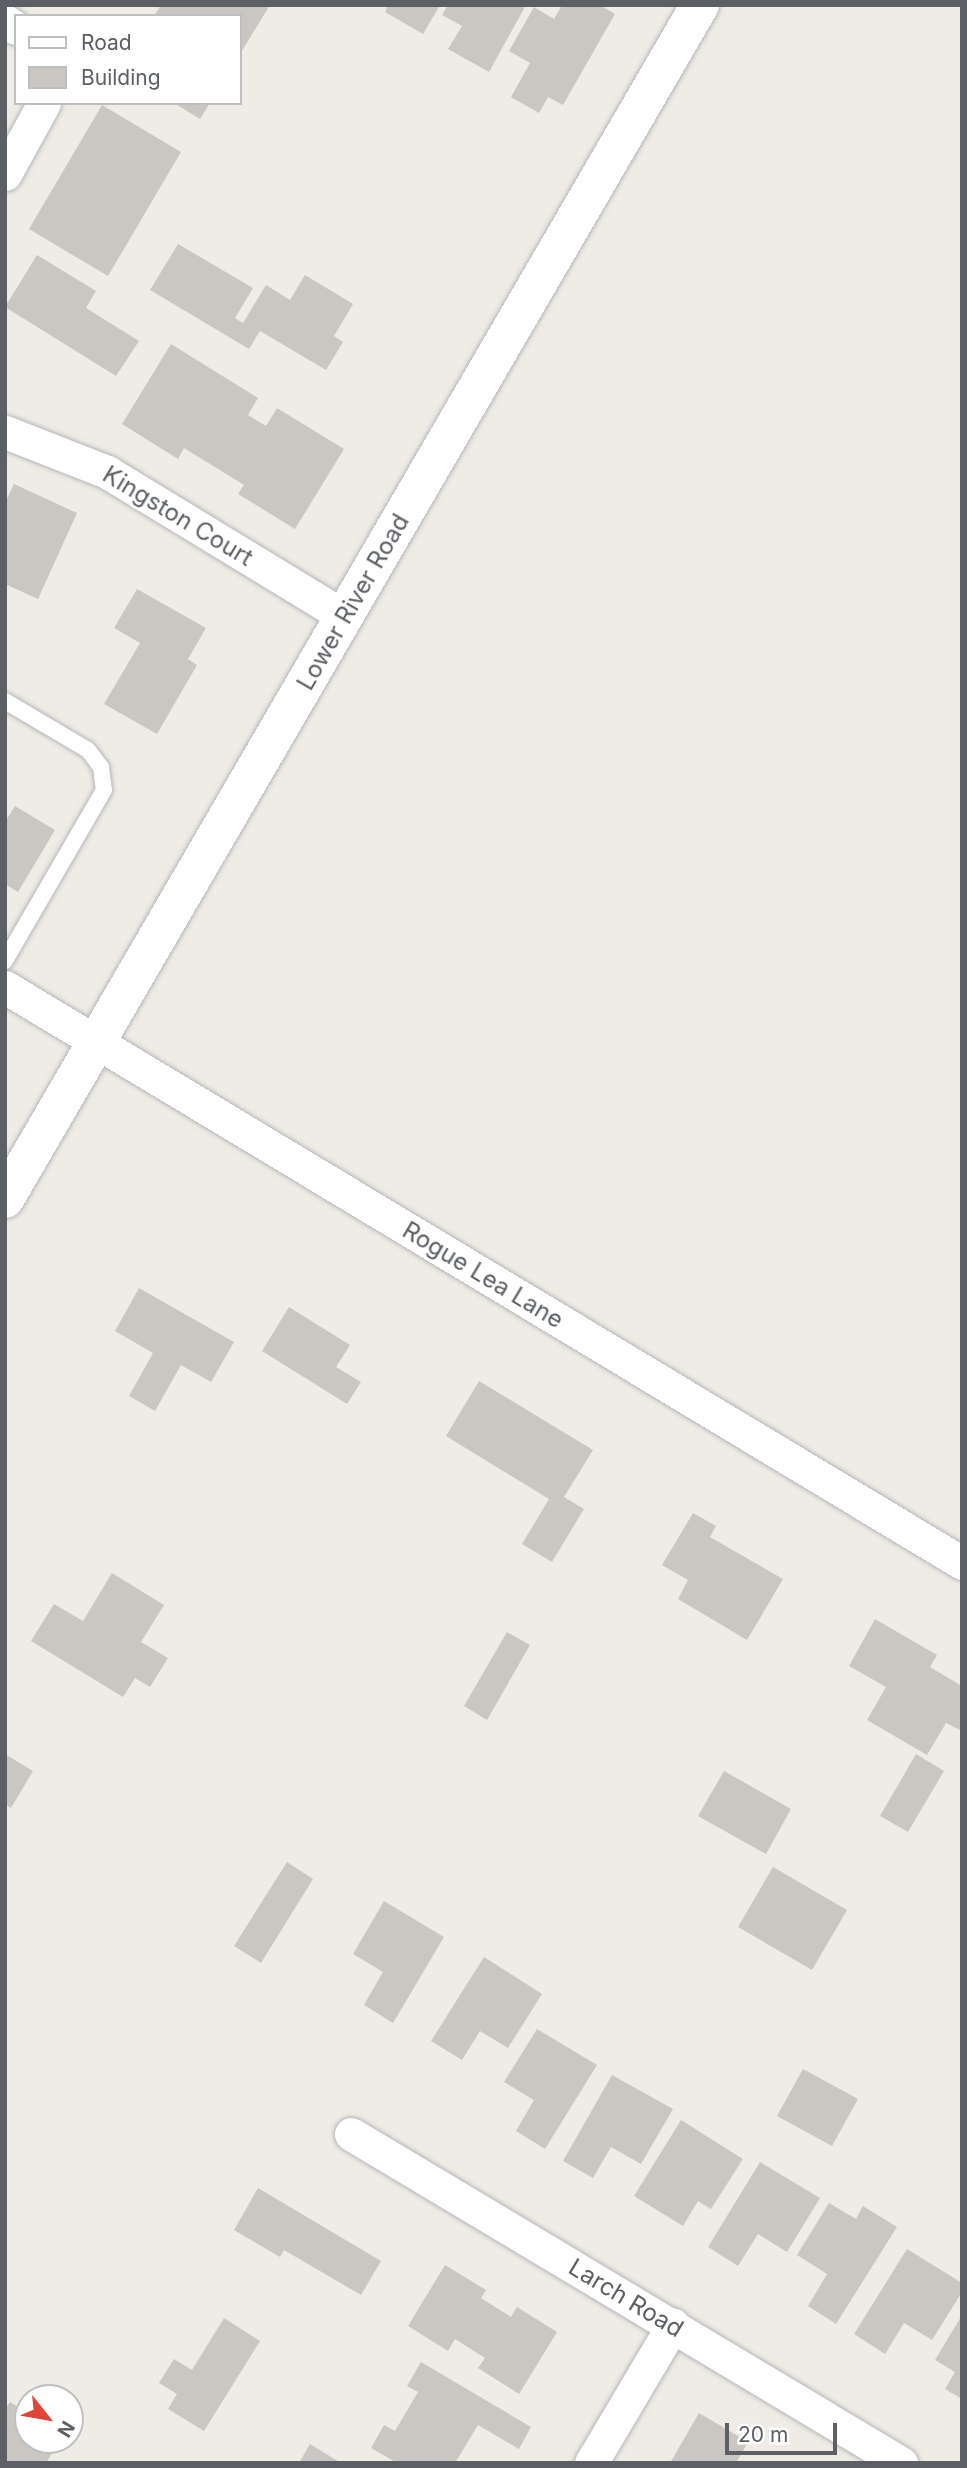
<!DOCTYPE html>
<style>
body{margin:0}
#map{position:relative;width:967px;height:2468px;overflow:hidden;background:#eeece4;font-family:Inter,sans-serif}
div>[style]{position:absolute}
.building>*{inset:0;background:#cac7c2}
.roads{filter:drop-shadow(0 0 2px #b5b7bb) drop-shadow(0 0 2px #b5b7bb)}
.service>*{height:16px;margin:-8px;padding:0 8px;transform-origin:8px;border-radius:8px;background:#fff}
.minor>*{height:33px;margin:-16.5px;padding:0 16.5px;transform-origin:16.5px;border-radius:16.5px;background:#fff}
.tertiary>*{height:38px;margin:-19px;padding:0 19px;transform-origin:19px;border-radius:19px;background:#fff}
span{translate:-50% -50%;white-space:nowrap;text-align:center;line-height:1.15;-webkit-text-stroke:6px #fff;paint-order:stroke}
.street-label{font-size:24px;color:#5c6064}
.frame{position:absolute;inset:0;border:7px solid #5c6064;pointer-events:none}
.legend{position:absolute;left:14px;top:14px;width:228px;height:91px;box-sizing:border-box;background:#fff;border:2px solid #bebfc1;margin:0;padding:9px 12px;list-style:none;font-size:21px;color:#5c6064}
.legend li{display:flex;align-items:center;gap:14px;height:35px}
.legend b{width:35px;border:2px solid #bebfc1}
.north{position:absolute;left:14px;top:2384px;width:70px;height:70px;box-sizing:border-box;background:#fff;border:2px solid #bebfc1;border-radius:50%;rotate:121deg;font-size:19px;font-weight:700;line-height:28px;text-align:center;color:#5c6064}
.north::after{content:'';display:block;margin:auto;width:24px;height:32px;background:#e04538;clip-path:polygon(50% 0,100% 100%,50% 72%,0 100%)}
.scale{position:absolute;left:725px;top:2423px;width:112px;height:32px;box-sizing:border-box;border:4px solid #5c6064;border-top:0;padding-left:9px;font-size:21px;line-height:24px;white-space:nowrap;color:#5c6064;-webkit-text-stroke:5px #fff;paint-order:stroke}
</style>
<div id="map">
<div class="building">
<div style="clip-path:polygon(161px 5px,270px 5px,240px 54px,240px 16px,154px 16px)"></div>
<div style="clip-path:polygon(388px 5px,440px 5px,423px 34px,385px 12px)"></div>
<div style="clip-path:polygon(448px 5px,526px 5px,489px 72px,448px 49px,462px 26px,442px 15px)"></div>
<div style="clip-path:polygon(562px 5px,600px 5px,615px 14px,563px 105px,548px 97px,539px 113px,511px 97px,530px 63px,509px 51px,534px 7px,554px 19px)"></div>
<div style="clip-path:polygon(174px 103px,210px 103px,200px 119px)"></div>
<div style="clip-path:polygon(102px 105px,181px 152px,108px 276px,29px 229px)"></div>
<div style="clip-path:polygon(178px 244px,253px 288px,235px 318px,243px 323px,266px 285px,290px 300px,305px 275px,353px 304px,334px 336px,343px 342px,326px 370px,260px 331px,249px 349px,150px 290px)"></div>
<div style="clip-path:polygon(37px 255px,96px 291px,86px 308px,139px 341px,116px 376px,5px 307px)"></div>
<div style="clip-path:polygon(171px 344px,258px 398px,248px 415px,266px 426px,277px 408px,344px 449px,295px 529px,238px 494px,244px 485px,184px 448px,178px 459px,122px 424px)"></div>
<div style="clip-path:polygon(14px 484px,77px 513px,38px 599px,5px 584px,5px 503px)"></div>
<div style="clip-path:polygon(137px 589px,206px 628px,188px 659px,197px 665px,157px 734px,104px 704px,140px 643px,114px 628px)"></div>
<div style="clip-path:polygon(15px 806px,55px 830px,18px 892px,5px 884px,5px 822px)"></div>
<div style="clip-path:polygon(139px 1288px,234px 1342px,211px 1382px,181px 1365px,155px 1411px,129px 1396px,153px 1353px,115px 1331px)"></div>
<div style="clip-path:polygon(289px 1307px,350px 1345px,336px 1367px,361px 1382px,347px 1404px,262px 1351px)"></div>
<div style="clip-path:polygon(479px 1381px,593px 1450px,564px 1497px,584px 1509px,552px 1562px,522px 1544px,549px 1499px,446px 1436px)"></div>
<div style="clip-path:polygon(693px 1513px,716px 1526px,710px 1537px,783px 1579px,747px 1640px,678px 1599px,688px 1580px,662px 1565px)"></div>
<div style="clip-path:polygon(112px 1573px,164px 1605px,141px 1642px,168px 1658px,150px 1687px,135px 1678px,123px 1697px,31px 1641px,54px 1604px,83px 1621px)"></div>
<div style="clip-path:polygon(875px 1619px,937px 1655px,930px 1667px,962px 1686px,962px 1731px,946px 1723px,927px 1755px,867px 1720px,886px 1687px,849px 1666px)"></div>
<div style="clip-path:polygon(507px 1632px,530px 1645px,487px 1720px,464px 1706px)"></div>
<div style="clip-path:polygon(5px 1754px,33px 1771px,11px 1808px,5px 1804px)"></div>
<div style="clip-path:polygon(916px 1754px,944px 1771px,908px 1832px,880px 1816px)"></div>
<div style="clip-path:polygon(724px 1771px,791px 1809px,766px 1854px,698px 1816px)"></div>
<div style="clip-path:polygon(287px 1862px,313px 1879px,261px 1963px,234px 1946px)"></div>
<div style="clip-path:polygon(773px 1867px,847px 1910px,812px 1970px,738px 1927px)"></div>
<div style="clip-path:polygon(384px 1901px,444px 1937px,393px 2023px,364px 2005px,383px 1972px,353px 1954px)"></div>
<div style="clip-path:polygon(484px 1957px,542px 1994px,508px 2048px,480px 2031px,462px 2060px,431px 2041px)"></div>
<div style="clip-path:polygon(537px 2029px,597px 2065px,545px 2149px,516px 2131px,534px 2100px,504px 2082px)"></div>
<div style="clip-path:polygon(803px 2069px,858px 2099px,832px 2146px,777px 2116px)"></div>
<div style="clip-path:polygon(612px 2075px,673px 2109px,641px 2164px,611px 2147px,593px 2178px,563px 2161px)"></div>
<div style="clip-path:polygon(681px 2120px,743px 2159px,711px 2209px,698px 2201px,683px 2226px,634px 2196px)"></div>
<div style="clip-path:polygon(760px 2162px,820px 2198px,787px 2252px,758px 2234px,738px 2266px,708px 2247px)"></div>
<div style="clip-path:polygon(258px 2188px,381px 2261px,361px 2295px,284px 2250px,280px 2257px,234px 2230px)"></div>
<div style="clip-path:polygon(829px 2203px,856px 2219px,863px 2206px,897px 2227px,836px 2324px,808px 2306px,827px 2274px,797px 2255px)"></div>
<div style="clip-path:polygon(907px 2249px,962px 2283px,962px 2292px,932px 2340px,904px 2323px,885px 2354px,854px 2334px)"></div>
<div style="clip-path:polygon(445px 2265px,486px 2290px,481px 2298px,511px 2317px,517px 2307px,557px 2332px,519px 2394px,478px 2368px,485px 2358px,455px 2339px,448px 2351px,408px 2326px)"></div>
<div style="clip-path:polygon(962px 2315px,962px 2399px,945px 2389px,955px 2372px,935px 2360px)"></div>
<div style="clip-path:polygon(224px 2318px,260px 2341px,204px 2431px,168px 2409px,177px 2394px,159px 2383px,174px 2359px,192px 2370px)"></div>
<div style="clip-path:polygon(421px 2362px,531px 2427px,519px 2449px,478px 2425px,455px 2463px,397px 2463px,371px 2448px,384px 2425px,395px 2431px,418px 2392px,407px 2386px)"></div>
<div style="clip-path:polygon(10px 2402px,28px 2413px,28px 2440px,60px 2440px,46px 2463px,5px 2463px,5px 2409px)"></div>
<div style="clip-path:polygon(699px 2413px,748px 2442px,736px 2463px,670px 2463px)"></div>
<div style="clip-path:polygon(310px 2444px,341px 2463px,299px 2463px)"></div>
</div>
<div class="roads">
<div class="service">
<div style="left:5px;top:701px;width:96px;rotate:30.6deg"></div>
<div style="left:88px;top:750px;width:21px;rotate:53deg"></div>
<div style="left:101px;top:767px;width:23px;rotate:83deg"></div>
<div style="left:104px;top:790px;width:198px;rotate:120.1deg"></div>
</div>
<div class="minor">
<div style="left:5px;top:21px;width:13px;rotate:32deg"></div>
<div style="left:5px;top:174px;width:81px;rotate:-61.2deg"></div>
<div style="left:5px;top:432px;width:110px;rotate:21.4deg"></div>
<div style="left:107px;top:472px;width:277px;rotate:31.3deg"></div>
<div style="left:5px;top:987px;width:1117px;rotate:31.04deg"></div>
<div style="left:351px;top:2134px;width:641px;rotate:30.89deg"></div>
<div style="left:591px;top:2463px;width:161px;rotate:-59.3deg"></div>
</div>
<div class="tertiary">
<div style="left:5px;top:1199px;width:1382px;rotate:-59.8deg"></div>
</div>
</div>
<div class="street-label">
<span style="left:178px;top:516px;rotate:31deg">Kingston Court</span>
<span style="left:353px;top:602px;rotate:-60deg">Lower River Road</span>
<span style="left:483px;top:1275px;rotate:31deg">Rogue Lea Lane</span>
<span style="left:626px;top:2298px;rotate:31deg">Larch Road</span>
</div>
<div class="frame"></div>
<ul class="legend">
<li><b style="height:9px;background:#fff"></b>Road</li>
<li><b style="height:19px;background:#cac7c2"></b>Building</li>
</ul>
<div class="north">N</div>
<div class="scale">20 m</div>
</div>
